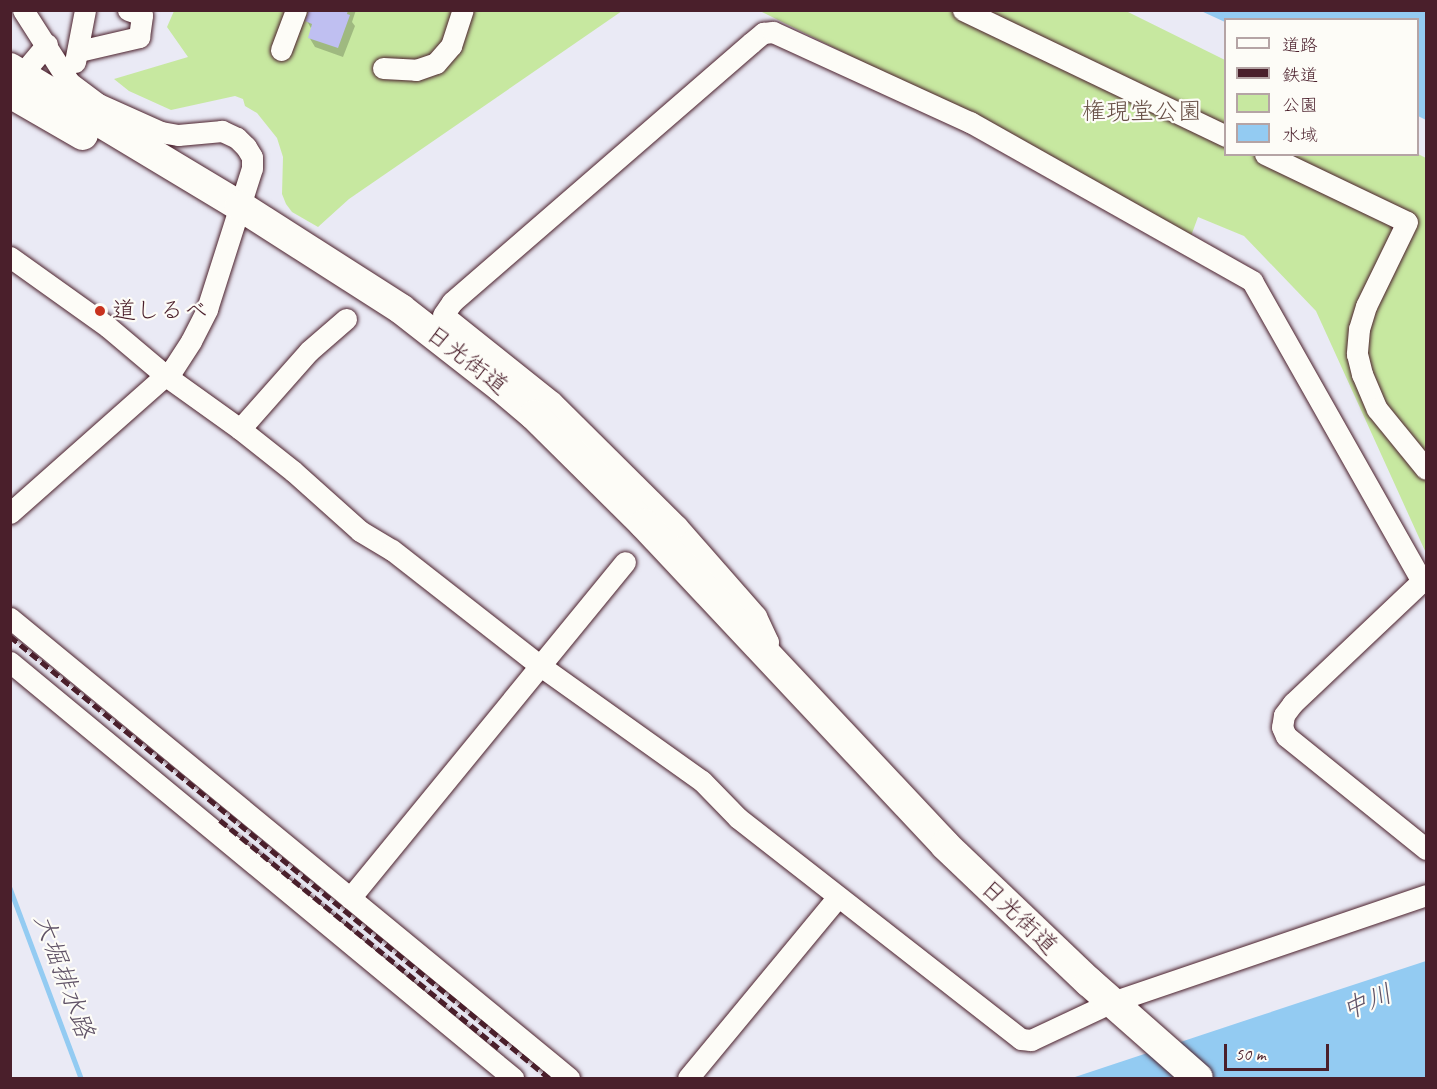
<!DOCTYPE html>
<meta charset="utf-8">
<style>
body{margin:0}
#map{position:relative;width:1437px;height:1089px;overflow:hidden;background:#eaeaf5;font-family:Caveat,"Klee One",sans-serif}
div>[style]{position:absolute}
.green>*{inset:0;background:#c7e8a0}
.water>*{inset:0;background:#93cbf2}
.shadow>*{inset:0;background:#0003}
.stream>*{height:4.5px;margin:-2.25px;padding:0 2.25px;transform-origin:2.25px;border-radius:2.25px;background:#93cbf2}
.building>*{inset:0;background:#bfbff1}
.roads{filter:drop-shadow(0 0 2px #4a1f2b) drop-shadow(0 0 2px #4a1f2b)}
.minor>*{height:21px;margin:-10.5px;padding:0 10.5px;transform-origin:10.5px;border-radius:10.5px;background:#fdfcf7}
.highway>*{height:30px;margin:-15px;padding:0 15px;transform-origin:15px;border-radius:15px;background:#fdfcf7}
.rail>*{height:4.5px;margin-top:-2.25px;transform-origin:0;background:repeating-linear-gradient(90deg,#4a1f2b 0 9px,transparent 0 13.5px)}
.dots>*{width:16px;height:16px;translate:-50% -50%;box-sizing:border-box;border:3px solid #fdfcf7;border-radius:50%}
span{translate:-50% -50%;white-space:nowrap;text-align:center;line-height:1.15;-webkit-text-stroke:4.5px #fdfcf7;paint-order:stroke}
.park-label{font-size:24px;color:#695148}
.poi-label{font-size:24px;color:#4a1f2b}
.left{translate:0 -50%;text-align:left}
.street-label{font-size:24px;color:#4a1f2b}
.water-label{font-size:26px;color:#605367;font-style:italic}
.frame{position:absolute;inset:0;border:12px solid #4a1f2b;pointer-events:none}
.legend{position:absolute;left:1224px;top:18px;width:195px;height:138px;box-sizing:border-box;background:#fdfcf7;border:2px solid #b5a4a5;margin:0;padding:8px 10px;list-style:none;font-size:18px;color:#4a1f2b}
.legend li{display:flex;align-items:center;gap:12px;height:30px}
.legend b{width:30px;border:2px solid #b5a4a5}
.scale{position:absolute;left:1224px;top:1044px;width:105px;height:27px;box-sizing:border-box;border:3px solid #4a1f2b;border-top:0;padding-left:8px;font-size:18px;line-height:21px;white-space:nowrap;color:#4a1f2b;-webkit-text-stroke:4px #fdfcf7;paint-order:stroke}
</style>
<div id="map">
<div class="green">
<div style="clip-path:polygon(174px 11px,622px 11px,349px 199px,318px 227px,292px 212px,286px 204px,282px 194px,283px 157px,277px 138px,257px 113px,245px 106px,243px 99px,235px 96px,171px 110px,129px 91px,114px 79px,188px 57px,167px 27px)"></div>
<div style="clip-path:polygon(760px 11px,1126px 11px,1225px 60px,1226px 154px,1418px 154px,1426px 158px,1426px 553px,1316px 311px,1244px 236px,1198px 217px,1191px 236px,976px 118px)"></div>
</div>
<div class="water">
<div style="clip-path:polygon(1201px 11px,1426px 11px,1426px 120px,1418px 116px,1418px 20px,1226px 20px,1225px 22px)"></div>
<div style="clip-path:polygon(1426px 961px,1426px 1078px,1072px 1078px,1295px 1004px)"></div>
</div>
<div class="shadow">
<div style="clip-path:polygon(311px 10px,356px 10px,352px 22px,355px 26px,343px 57px,315px 47px,309px 37px,312px 30px,307px 21px)"></div>
</div>
<div class="stream">
<div style="left:10px;top:888px;width:203px;rotate:69.5deg"></div>
</div>
<div class="building">
<div style="clip-path:polygon(309px 10px,348px 10px,347px 14px,350px 15px,338px 48px,308px 38px,312px 24px,305px 21px)"></div>
</div>
<div class="roads">
<div class="minor">
<div style="left:963px;top:10px;width:292px;rotate:25.6deg"></div>
<div style="left:281px;top:50px;width:43px;rotate:-69.4deg"></div>
<div style="left:79px;top:51px;width:62px;rotate:-13.1deg"></div>
<div style="left:139px;top:37px;width:22px;rotate:-82deg"></div>
<div style="left:142px;top:15px;width:15px;rotate:-160deg"></div>
<div style="left:75px;top:62px;width:53px;rotate:-79.1deg"></div>
<div style="left:27px;top:68px;width:31px;rotate:-50deg"></div>
<div style="left:383px;top:68px;width:33px;rotate:3deg"></div>
<div style="left:416px;top:70px;width:21px;rotate:-19deg"></div>
<div style="left:436px;top:63px;width:23px;rotate:-49deg"></div>
<div style="left:451px;top:46px;width:38px;rotate:-72deg"></div>
<div style="left:1265px;top:154px;width:157px;rotate:25.6deg"></div>
<div style="left:1407px;top:222px;width:93px;rotate:116deg"></div>
<div style="left:1366px;top:306px;width:24px;rotate:107deg"></div>
<div style="left:1359px;top:329px;width:25px;rotate:95deg"></div>
<div style="left:1357px;top:354px;width:21px;rotate:76deg"></div>
<div style="left:1362px;top:374px;width:38px;rotate:67deg"></div>
<div style="left:1377px;top:409px;width:77px;rotate:50.8deg"></div>
<div style="left:10px;top:257px;width:120px;rotate:35.5deg"></div>
<div style="left:108px;top:327px;width:76px;rotate:40.2deg"></div>
<div style="left:166px;top:376px;width:91px;rotate:35.6deg"></div>
<div style="left:240px;top:429px;width:68px;rotate:38.4deg"></div>
<div style="left:293px;top:471px;width:90px;rotate:41.8deg"></div>
<div style="left:360px;top:531px;width:37px;rotate:31deg"></div>
<div style="left:392px;top:550px;width:190px;rotate:38deg"></div>
<div style="left:542px;top:667px;width:196px;rotate:35.5deg"></div>
<div style="left:702px;top:781px;width:52px;rotate:45.8deg"></div>
<div style="left:738px;top:818px;width:359px;rotate:38deg"></div>
<div style="left:1021px;top:1039px;width:10px;rotate:6deg"></div>
<div style="left:1031px;top:1040px;width:89px;rotate:-25.1deg"></div>
<div style="left:1112px;top:1002px;width:332px;rotate:-18.8deg"></div>
<div style="left:240px;top:429px;width:104px;rotate:-48.5deg"></div>
<div style="left:309px;top:351px;width:49px;rotate:-40.9deg"></div>
<div style="left:10px;top:513px;width:217px;rotate:-41.5deg"></div>
<div style="left:173px;top:369px;width:33px;rotate:-57deg"></div>
<div style="left:191px;top:341px;width:36px;rotate:-63deg"></div>
<div style="left:207px;top:309px;width:148px;rotate:-72.3deg"></div>
<div style="left:252px;top:168px;width:11px;rotate:-90deg"></div>
<div style="left:252px;top:157px;width:12px;rotate:-121deg"></div>
<div style="left:246px;top:147px;width:13px;rotate:-135deg"></div>
<div style="left:237px;top:138px;width:17px;rotate:-155deg"></div>
<div style="left:222px;top:131px;width:44px;rotate:174.8deg"></div>
<div style="left:178px;top:135px;width:17px;rotate:-170deg"></div>
<div style="left:161px;top:132px;width:69px;rotate:-156deg"></div>
<div style="left:98px;top:104px;width:36px;rotate:-143deg"></div>
<div style="left:69px;top:82px;width:85px;rotate:-122.6deg"></div>
<div style="left:10px;top:618px;width:724px;rotate:39.45deg"></div>
<div style="left:763px;top:655px;width:14px;rotate:-69deg"></div>
<div style="left:768px;top:642px;width:29px;rotate:-115deg"></div>
<div style="left:756px;top:616px;width:120px;rotate:-131.3deg"></div>
<div style="left:677px;top:526px;width:176px;rotate:-135.2deg"></div>
<div style="left:552px;top:402px;width:139px;rotate:-141.4deg"></div>
<div style="left:443px;top:315px;width:16px;rotate:-55deg"></div>
<div style="left:452px;top:302px;width:396px;rotate:-40.9deg"></div>
<div style="left:751px;top:43px;width:16px;rotate:-40deg"></div>
<div style="left:763px;top:33px;width:10px;rotate:-6deg"></div>
<div style="left:773px;top:32px;width:217px;rotate:24.6deg"></div>
<div style="left:970px;top:122px;width:324px;rotate:29.4deg"></div>
<div style="left:1252px;top:281px;width:345px;rotate:60.5deg"></div>
<div style="left:1422px;top:581px;width:178px;rotate:136.6deg"></div>
<div style="left:1293px;top:703px;width:15px;rotate:127deg"></div>
<div style="left:1284px;top:715px;width:12px;rotate:99deg"></div>
<div style="left:1282px;top:727px;width:10px;rotate:66deg"></div>
<div style="left:1286px;top:736px;width:180px;rotate:38.9deg"></div>
<div style="left:10px;top:662px;width:653px;rotate:39.59deg"></div>
<div style="left:350px;top:898px;width:434px;rotate:-50.7deg"></div>
<div style="left:688px;top:1078px;width:234px;rotate:-50.4deg"></div>
</div>
<div class="highway">
<div style="left:10px;top:68px;width:268px;rotate:31deg"></div>
<div style="left:240px;top:206px;width:191px;rotate:32.6deg"></div>
<div style="left:401px;top:309px;width:127px;rotate:38deg"></div>
<div style="left:501px;top:387px;width:43px;rotate:40.3deg"></div>
<div style="left:534px;top:415px;width:155px;rotate:44.7deg"></div>
<div style="left:644px;top:524px;width:440px;rotate:46.8deg"></div>
<div style="left:945px;top:845px;width:199px;rotate:43.6deg"></div>
<div style="left:1089px;top:982px;width:145px;rotate:41.4deg"></div>
<div style="left:10px;top:93px;width:84px;rotate:29.9deg"></div>
</div>
</div>
<div class="rail">
<div style="left:10px;top:636px;width:697px;rotate:39.35deg"></div>
<div style="left:220px;top:820px;width:360px;rotate:39.3deg"></div>
</div>
<div class="dots">
<div style="left:100px;top:311px;background:#c8321e"></div>
</div>
<div class="park-label">
<span style="left:1142px;top:112px">権現堂公園</span>
</div>
<div class="poi-label">
<span class="left" style="left:112px;top:311px">道しるべ</span>
</div>
<div class="street-label">
<span style="left:467px;top:360px;rotate:38deg">日光街道</span>
<span style="left:1019px;top:917px;rotate:44deg">日光街道</span>
</div>
<div class="water-label">
<span style="left:64px;top:976px;rotate:70deg">大堀排水路</span>
<span style="left:1367px;top:1002px;rotate:-22deg">中川</span>
</div>
<div class="frame"></div>
<ul class="legend">
<li><b style="height:8px;background:#fdfcf7"></b>道路</li>
<li><b style="height:8px;background:#4a1f2b"></b>鉄道</li>
<li><b style="height:16px;background:#c7e8a0"></b>公園</li>
<li><b style="height:16px;background:#93cbf2"></b>水域</li>
</ul>
<div class="scale">50 m</div>
</div>
